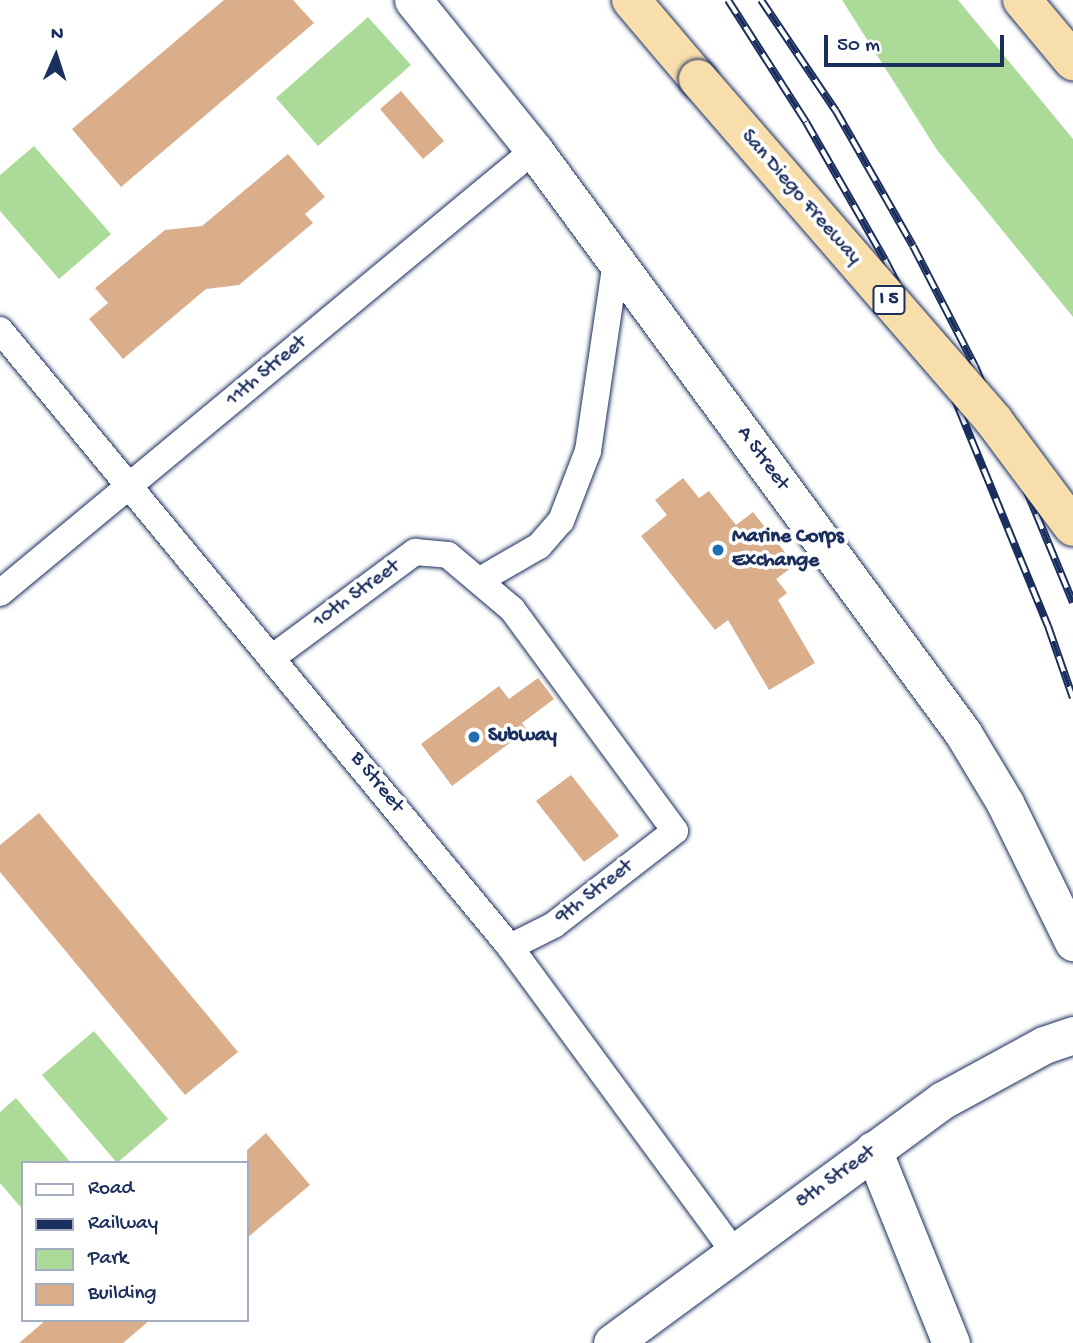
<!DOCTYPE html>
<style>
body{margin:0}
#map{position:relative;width:1073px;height:1343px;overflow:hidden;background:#fff;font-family:"Gochi Hand",sans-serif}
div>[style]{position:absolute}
.green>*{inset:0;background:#acda99}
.building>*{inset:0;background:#daae8b}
.roads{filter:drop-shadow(0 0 2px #1b2f5e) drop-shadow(0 0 2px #1b2f5e)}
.street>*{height:26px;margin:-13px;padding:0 13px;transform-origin:13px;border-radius:13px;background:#fff}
.secondary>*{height:37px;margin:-18.5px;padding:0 18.5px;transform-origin:18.5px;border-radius:18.5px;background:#fff}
.highway>*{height:38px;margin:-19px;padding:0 19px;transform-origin:19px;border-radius:19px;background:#f8deab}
.rail>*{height:8px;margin-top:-4px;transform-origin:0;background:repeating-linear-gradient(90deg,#fff 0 16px,#1b2f5e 0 32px);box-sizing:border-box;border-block:2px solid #1b2f5e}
.bridges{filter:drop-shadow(0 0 2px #1b2f5e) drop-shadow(0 0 2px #1b2f5e)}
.highway-bridge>*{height:38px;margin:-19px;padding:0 19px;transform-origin:19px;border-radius:19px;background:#f8deab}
.dots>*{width:19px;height:19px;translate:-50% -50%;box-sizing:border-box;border:4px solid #fff;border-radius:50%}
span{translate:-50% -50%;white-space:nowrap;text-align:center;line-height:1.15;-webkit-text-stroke:7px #fff;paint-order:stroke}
.shield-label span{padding:2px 5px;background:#fff;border:2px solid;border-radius:5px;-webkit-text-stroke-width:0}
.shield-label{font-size:19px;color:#1b2f5e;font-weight:700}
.street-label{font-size:21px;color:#1b2f5e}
.poi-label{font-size:21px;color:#1b2f5e;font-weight:700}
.left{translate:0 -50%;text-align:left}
.legend{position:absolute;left:21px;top:1161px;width:228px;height:161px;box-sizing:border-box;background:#fff;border:2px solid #a4acbf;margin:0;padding:9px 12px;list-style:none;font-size:21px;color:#1b2f5e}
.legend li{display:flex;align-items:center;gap:14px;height:35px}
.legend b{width:35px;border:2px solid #a4acbf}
.north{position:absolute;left:21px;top:21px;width:70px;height:70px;-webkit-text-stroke:5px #fff;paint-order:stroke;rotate:3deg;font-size:19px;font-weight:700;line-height:28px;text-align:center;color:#1b2f5e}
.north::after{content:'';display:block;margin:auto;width:24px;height:32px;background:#1b2f5e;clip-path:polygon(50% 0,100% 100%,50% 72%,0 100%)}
.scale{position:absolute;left:824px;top:35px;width:180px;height:32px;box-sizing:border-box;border:4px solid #1b2f5e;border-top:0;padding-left:9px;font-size:21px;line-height:24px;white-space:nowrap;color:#1b2f5e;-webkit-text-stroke:5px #fff;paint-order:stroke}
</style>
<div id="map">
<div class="green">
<div style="clip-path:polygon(842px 0,958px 0,1073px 139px,1073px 317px,937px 150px)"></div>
<div style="clip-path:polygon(368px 17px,411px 65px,318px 146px,276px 98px)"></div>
<div style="clip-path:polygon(34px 146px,111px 234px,59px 279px,0 211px,0 175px)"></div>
<div style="clip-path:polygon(94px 1031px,168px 1119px,117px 1163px,42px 1075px)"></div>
<div style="clip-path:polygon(16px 1098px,71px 1163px,23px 1163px,23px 1210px,0 1183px,0 1112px)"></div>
</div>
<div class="building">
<div style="clip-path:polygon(224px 0,293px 0,314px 23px,121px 187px,72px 129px)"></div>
<div style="clip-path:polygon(401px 91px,444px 141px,423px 159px,380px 109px)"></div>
<div style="clip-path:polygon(288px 154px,325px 197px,305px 214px,313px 223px,239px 285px,206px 289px,123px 359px,89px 319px,108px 303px,95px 288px,165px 230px,202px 226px)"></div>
<div style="clip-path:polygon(683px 478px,699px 498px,709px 491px,736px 525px,753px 512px,795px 565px,776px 579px,787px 593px,778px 600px,815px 663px,769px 690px,728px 620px,715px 630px,641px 536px,667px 515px,655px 500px)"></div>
<div style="clip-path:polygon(538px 678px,554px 699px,522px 723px,527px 730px,452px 786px,421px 744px,499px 686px,509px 699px)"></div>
<div style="clip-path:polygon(571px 775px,619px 836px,584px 862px,536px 801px)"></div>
<div style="clip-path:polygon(39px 813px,238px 1052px,185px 1095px,0 872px,0 845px)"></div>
<div style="clip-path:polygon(266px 1133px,310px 1185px,247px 1238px,247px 1150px)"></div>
<div style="clip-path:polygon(46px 1320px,150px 1320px,123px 1343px,19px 1343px)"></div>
</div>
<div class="roads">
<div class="street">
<div style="left:0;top:330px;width:800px;rotate:50.42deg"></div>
<div style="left:510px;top:947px;width:378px;rotate:53.7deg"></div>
<div style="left:480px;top:580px;width:68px;rotate:-30deg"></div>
<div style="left:539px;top:546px;width:33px;rotate:-49deg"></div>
<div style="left:561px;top:521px;width:75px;rotate:-68.9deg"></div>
<div style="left:588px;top:451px;width:192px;rotate:-81.6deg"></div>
<div style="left:0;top:593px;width:694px;rotate:-39.68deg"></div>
<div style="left:273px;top:657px;width:177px;rotate:-36.5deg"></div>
<div style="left:415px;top:552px;width:33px;rotate:5deg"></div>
<div style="left:448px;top:555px;width:84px;rotate:40.2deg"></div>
<div style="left:512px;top:609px;width:275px;rotate:53.7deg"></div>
<div style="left:675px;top:831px;width:153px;rotate:142.2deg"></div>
<div style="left:554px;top:925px;width:49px;rotate:153.4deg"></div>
</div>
<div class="secondary">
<div style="left:413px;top:0;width:193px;rotate:51.1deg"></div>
<div style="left:534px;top:150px;width:724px;rotate:53.65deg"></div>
<div style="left:963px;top:733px;width:82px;rotate:59deg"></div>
<div style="left:1005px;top:803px;width:155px;rotate:63.9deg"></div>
<div style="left:873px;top:1150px;width:208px;rotate:68deg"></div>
<div style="left:612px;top:1343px;width:411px;rotate:-36.3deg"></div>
<div style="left:943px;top:1100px;width:115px;rotate:-28.6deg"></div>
<div style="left:1044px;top:1045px;width:31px;rotate:-19deg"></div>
</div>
<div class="highway">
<div style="left:631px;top:0;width:104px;rotate:49.7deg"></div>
<div style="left:1022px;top:0;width:80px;rotate:50.1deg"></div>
</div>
</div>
<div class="rail">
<div style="left:728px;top:0;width:145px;rotate:57.4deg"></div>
<div style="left:806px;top:122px;width:159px;rotate:60.2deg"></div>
<div style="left:885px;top:260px;width:135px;rotate:62.7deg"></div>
<div style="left:947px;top:380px;width:266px;rotate:67.7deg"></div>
<div style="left:1048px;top:626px;width:76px;rotate:70.9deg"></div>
<div style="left:761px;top:0;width:134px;rotate:56deg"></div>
<div style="left:836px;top:111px;width:155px;rotate:60.3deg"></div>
<div style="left:913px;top:246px;width:135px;rotate:62.7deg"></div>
<div style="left:975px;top:366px;width:256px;rotate:67.5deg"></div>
</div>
<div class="bridges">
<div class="highway-bridge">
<div style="left:698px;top:79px;width:452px;rotate:49.1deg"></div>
<div style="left:994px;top:421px;width:132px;rotate:53.3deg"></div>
</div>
</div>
<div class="dots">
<div style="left:718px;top:550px;background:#1f6fb2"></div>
<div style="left:474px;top:737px;background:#1f6fb2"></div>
</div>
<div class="shield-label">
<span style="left:889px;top:300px">I 5</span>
</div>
<div class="street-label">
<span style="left:800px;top:198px;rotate:49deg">San Diego Freeway</span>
<span style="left:267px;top:372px;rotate:-40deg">11th Street</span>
<span style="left:762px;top:459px;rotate:54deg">A Street</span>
<span style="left:357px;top:595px;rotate:-36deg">10th Street</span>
<span style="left:376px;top:783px;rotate:51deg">B Street</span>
<span style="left:595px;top:893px;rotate:-38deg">9th Street</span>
<span style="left:836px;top:1178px;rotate:-36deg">8th Street</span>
</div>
<div class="poi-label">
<span class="left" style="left:732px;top:550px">Marine Corps<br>Exchange</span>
<span class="left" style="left:488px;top:737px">Subway</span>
</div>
<ul class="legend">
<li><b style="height:9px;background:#fff"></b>Road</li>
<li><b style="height:9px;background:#1b2f5e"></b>Railway</li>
<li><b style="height:19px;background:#acda99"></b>Park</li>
<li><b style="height:19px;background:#daae8b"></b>Building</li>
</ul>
<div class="north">N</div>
<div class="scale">50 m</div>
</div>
